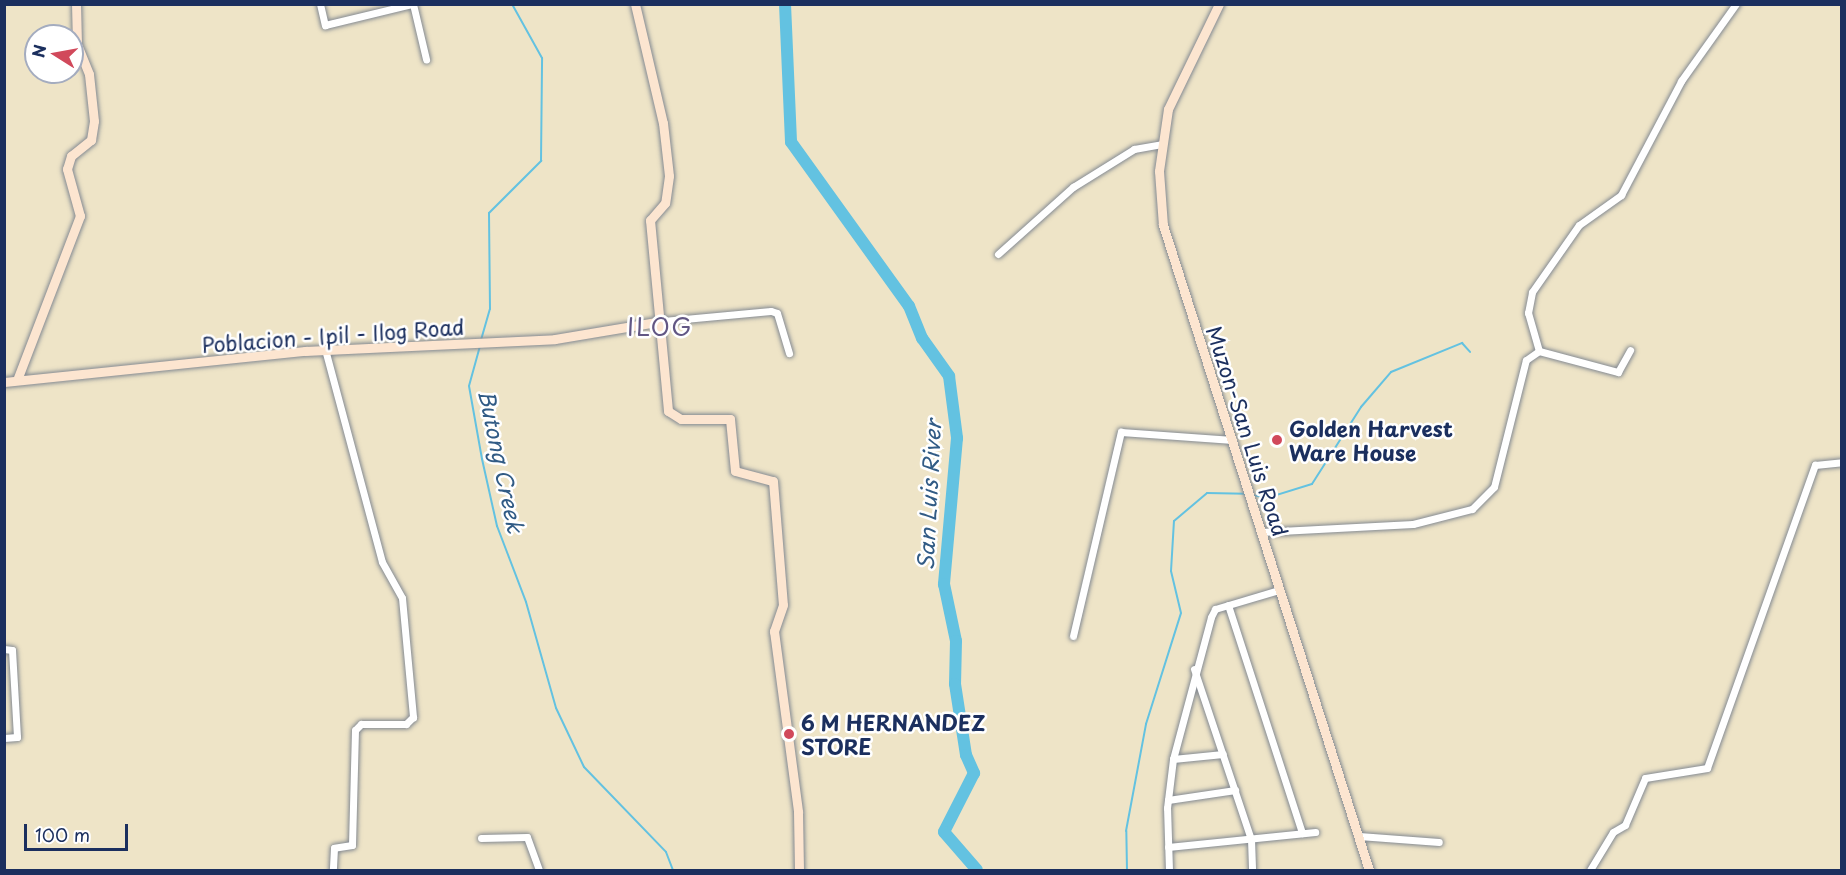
<!DOCTYPE html>
<style>
body{margin:0}
#map{position:relative;width:1846px;height:875px;overflow:hidden;background:#eee4c7;font-family:"Playpen Sans",sans-serif}
div>[style]{position:absolute}
.stream>*{height:2px;margin:-1px;padding:0 1px;transform-origin:1px;border-radius:1px;background:#63c2e1}
.river>*{height:12px;margin:-6px;padding:0 6px;transform-origin:6px;border-radius:6px;background:#63c2e1}
.roads{filter:drop-shadow(0 0 2px #848a92) drop-shadow(0 0 2px #848a92)}
.street>*{height:7px;margin:-3.5px;padding:0 3.5px;transform-origin:3.5px;border-radius:3.5px;background:#fff}
.secondary>*{height:9px;margin:-4.5px;padding:0 4.5px;transform-origin:4.5px;border-radius:4.5px;background:#fce5d0}
.dots>*{width:16px;height:16px;translate:-50% -50%;box-sizing:border-box;border:3px solid #fff;border-radius:50%}
span{translate:-50% -50%;white-space:nowrap;text-align:center;line-height:1.15;-webkit-text-stroke:5px #fff;paint-order:stroke}
.street-label{font-size:21px;color:#1b2f5e}
.poi-label{font-size:21px;color:#1b2f5e;font-weight:700}
.left{translate:0 -50%;text-align:left}
.water-label{font-size:22px;color:#315b85;font-style:italic}
.quarter-label{font-size:24px;color:#625784;letter-spacing:1.5px}
.frame{position:absolute;inset:0;border:6px solid #1b2f5e;pointer-events:none}
.north{position:absolute;left:24px;top:24px;width:60px;height:60px;box-sizing:border-box;background:#fff;border:2px solid #a4acbf;border-radius:50%;rotate:281deg;font-size:16px;font-weight:700;line-height:24px;text-align:center;color:#1b2f5e}
.north::after{content:'';display:block;margin:auto;width:21px;height:27px;background:#d1495b;clip-path:polygon(50% 0,100% 100%,50% 72%,0 100%)}
.scale{position:absolute;left:24px;top:824px;width:104px;height:27px;box-sizing:border-box;border:3px solid #1b2f5e;border-top:0;padding-left:8px;font-size:18px;line-height:21px;white-space:nowrap;color:#1b2f5e;-webkit-text-stroke:4px #fff;paint-order:stroke}
</style>
<div id="map">
<div class="stream">
<div style="left:481px;top:340px;width:32px;rotate:-74deg"></div>
<div style="left:490px;top:309px;width:96px;rotate:-90.6deg"></div>
<div style="left:489px;top:213px;width:74px;rotate:-45deg"></div>
<div style="left:541px;top:161px;width:103px;rotate:-89.4deg"></div>
<div style="left:542px;top:58px;width:62px;rotate:-119.1deg"></div>
<div style="left:480px;top:346px;width:41px;rotate:105.4deg"></div>
<div style="left:469px;top:386px;width:74px;rotate:79.9deg"></div>
<div style="left:482px;top:459px;width:69px;rotate:77.4deg"></div>
<div style="left:497px;top:526px;width:81px;rotate:69.1deg"></div>
<div style="left:526px;top:602px;width:110px;rotate:74.2deg"></div>
<div style="left:556px;top:708px;width:65px;rotate:64.6deg"></div>
<div style="left:584px;top:767px;width:118px;rotate:46deg"></div>
<div style="left:666px;top:852px;width:19px;rotate:69deg"></div>
<div style="left:1252px;top:495px;width:15px;rotate:11deg"></div>
<div style="left:1267px;top:498px;width:47px;rotate:-17.3deg"></div>
<div style="left:1312px;top:484px;width:91px;rotate:-57.5deg"></div>
<div style="left:1361px;top:407px;width:46px;rotate:-49.4deg"></div>
<div style="left:1391px;top:372px;width:77px;rotate:-22.2deg"></div>
<div style="left:1462px;top:343px;width:12px;rotate:48deg"></div>
<div style="left:1127px;top:870px;width:39px;rotate:-91deg"></div>
<div style="left:1126px;top:831px;width:109px;rotate:-79.4deg"></div>
<div style="left:1146px;top:724px;width:116px;rotate:-72.5deg"></div>
<div style="left:1181px;top:613px;width:43px;rotate:-103.4deg"></div>
<div style="left:1171px;top:571px;width:50px;rotate:-86.6deg"></div>
<div style="left:1174px;top:521px;width:43px;rotate:-40.3deg"></div>
<div style="left:1207px;top:493px;width:39px;rotate:1deg"></div>
</div>
<div class="river">
<div style="left:785px;top:4px;width:138px;rotate:87.5deg"></div>
<div style="left:791px;top:142px;width:202px;rotate:54.3deg"></div>
<div style="left:909px;top:306px;width:35px;rotate:68deg"></div>
<div style="left:922px;top:338px;width:47px;rotate:54.6deg"></div>
<div style="left:949px;top:376px;width:63px;rotate:82.6deg"></div>
<div style="left:957px;top:438px;width:147px;rotate:95.1deg"></div>
<div style="left:944px;top:584px;width:58px;rotate:78.1deg"></div>
<div style="left:956px;top:641px;width:43px;rotate:91.3deg"></div>
<div style="left:955px;top:684px;width:72px;rotate:81.2deg"></div>
<div style="left:966px;top:755px;width:20px;rotate:66deg"></div>
<div style="left:974px;top:773px;width:66px;rotate:117deg"></div>
<div style="left:944px;top:832px;width:50px;rotate:49deg"></div>
</div>
<div class="roads">
<div class="street">
<div style="left:320px;top:4px;width:22px;rotate:77deg"></div>
<div style="left:325px;top:25px;width:89px;rotate:-13.6deg"></div>
<div style="left:413px;top:4px;width:57px;rotate:76.7deg"></div>
<div style="left:998px;top:254px;width:101px;rotate:-41.8deg"></div>
<div style="left:1073px;top:187px;width:72px;rotate:-31.9deg"></div>
<div style="left:1134px;top:149px;width:28px;rotate:-10deg"></div>
<div style="left:663px;top:321px;width:108px;rotate:-5.3deg"></div>
<div style="left:771px;top:311px;width:6px;rotate:18deg"></div>
<div style="left:777px;top:313px;width:42px;rotate:73.3deg"></div>
<div style="left:1539px;top:351px;width:40px;rotate:-106deg"></div>
<div style="left:1528px;top:313px;width:21px;rotate:-79deg"></div>
<div style="left:1532px;top:292px;width:82px;rotate:-55deg"></div>
<div style="left:1579px;top:225px;width:52px;rotate:-35.5deg"></div>
<div style="left:1621px;top:195px;width:129px;rotate:-62.2deg"></div>
<div style="left:1681px;top:81px;width:95px;rotate:-54.5deg"></div>
<div style="left:326px;top:353px;width:216px;rotate:75deg"></div>
<div style="left:382px;top:562px;width:41px;rotate:60.9deg"></div>
<div style="left:402px;top:598px;width:120px;rotate:84.7deg"></div>
<div style="left:413px;top:717px;width:10px;rotate:135deg"></div>
<div style="left:406px;top:724px;width:45px;rotate:180deg"></div>
<div style="left:361px;top:724px;width:8px;rotate:135deg"></div>
<div style="left:355px;top:730px;width:115px;rotate:91.5deg"></div>
<div style="left:352px;top:845px;width:18px;rotate:171deg"></div>
<div style="left:334px;top:848px;width:22px;rotate:93deg"></div>
<div style="left:1261px;top:532px;width:152px;rotate:-3deg"></div>
<div style="left:1413px;top:524px;width:61px;rotate:-14.3deg"></div>
<div style="left:1472px;top:509px;width:31px;rotate:-45deg"></div>
<div style="left:1494px;top:487px;width:131px;rotate:-75.9deg"></div>
<div style="left:1526px;top:360px;width:16px;rotate:-35deg"></div>
<div style="left:1539px;top:351px;width:82px;rotate:14.9deg"></div>
<div style="left:1618px;top:372px;width:25px;rotate:-61deg"></div>
<div style="left:1228px;top:605px;width:240px;rotate:72deg"></div>
<div style="left:1073px;top:636px;width:210px;rotate:-76.8deg"></div>
<div style="left:1121px;top:432px;width:112px;rotate:4.1deg"></div>
<div style="left:4px;top:649px;width:8px;rotate:7deg"></div>
<div style="left:12px;top:650px;width:87px;rotate:86.7deg"></div>
<div style="left:17px;top:737px;width:13px;rotate:176deg"></div>
<div style="left:1194px;top:669px;width:179px;rotate:71.5deg"></div>
<div style="left:1251px;top:839px;width:31px;rotate:88deg"></div>
<div style="left:1173px;top:759px;width:50px;rotate:-5.7deg"></div>
<div style="left:1168px;top:800px;width:68px;rotate:-8.5deg"></div>
<div style="left:1359px;top:836px;width:80px;rotate:4.3deg"></div>
<div style="left:481px;top:838px;width:46px;rotate:-1.2deg"></div>
<div style="left:527px;top:837px;width:35px;rotate:70deg"></div>
<div style="left:1168px;top:847px;width:148px;rotate:-5.8deg"></div>
<div style="left:1169px;top:870px;width:62px;rotate:-91.8deg"></div>
<div style="left:1167px;top:808px;width:49px;rotate:-83deg"></div>
<div style="left:1173px;top:759px;width:147px;rotate:-75deg"></div>
<div style="left:1211px;top:617px;width:9px;rotate:-63deg"></div>
<div style="left:1215px;top:609px;width:67px;rotate:-16.5deg"></div>
<div style="left:1590px;top:870px;width:44px;rotate:-58.8deg"></div>
<div style="left:1613px;top:832px;width:14px;rotate:-30deg"></div>
<div style="left:1625px;top:825px;width:51px;rotate:-66.9deg"></div>
<div style="left:1645px;top:778px;width:63px;rotate:-9.2deg"></div>
<div style="left:1707px;top:768px;width:322px;rotate:-70.4deg"></div>
<div style="left:1815px;top:465px;width:27px;rotate:-6deg"></div>
</div>
<div class="secondary">
<div style="left:635px;top:4px;width:122px;rotate:76.8deg"></div>
<div style="left:663px;top:123px;width:53px;rotate:83.5deg"></div>
<div style="left:669px;top:176px;width:27px;rotate:98deg"></div>
<div style="left:665px;top:203px;width:23px;rotate:131deg"></div>
<div style="left:650px;top:220px;width:192px;rotate:84.6deg"></div>
<div style="left:668px;top:411px;width:15px;rotate:32deg"></div>
<div style="left:681px;top:419px;width:49px"></div>
<div style="left:730px;top:419px;width:52px;rotate:84.5deg"></div>
<div style="left:735px;top:471px;width:39px;rotate:15deg"></div>
<div style="left:773px;top:481px;width:124px;rotate:85.4deg"></div>
<div style="left:783px;top:605px;width:28px;rotate:109deg"></div>
<div style="left:774px;top:631px;width:183px;rotate:82.4deg"></div>
<div style="left:798px;top:812px;width:58px;rotate:89deg"></div>
<div style="left:1219px;top:4px;width:117px;rotate:115.9deg"></div>
<div style="left:1168px;top:109px;width:63px;rotate:98.3deg"></div>
<div style="left:1159px;top:171px;width:54px;rotate:85.8deg"></div>
<div style="left:1163px;top:225px;width:677px;rotate:72.29deg"></div>
<div style="left:17px;top:380px;width:176px;rotate:-69deg"></div>
<div style="left:80px;top:216px;width:49px;rotate:-105.5deg"></div>
<div style="left:67px;top:169px;width:14px;rotate:-73deg"></div>
<div style="left:71px;top:156px;width:26px;rotate:-39deg"></div>
<div style="left:91px;top:140px;width:19px;rotate:-81deg"></div>
<div style="left:94px;top:121px;width:47px;rotate:-96.1deg"></div>
<div style="left:89px;top:74px;width:32px;rotate:-112deg"></div>
<div style="left:77px;top:44px;width:40px;rotate:-91.4deg"></div>
<div style="left:4px;top:382px;width:303px;rotate:-5.9deg"></div>
<div style="left:305px;top:351px;width:250px;rotate:-2.7deg"></div>
<div style="left:555px;top:339px;width:109px;rotate:-9.5deg"></div>
</div>
</div>
<div class="dots">
<div style="left:1277px;top:440px;background:#d1495b"></div>
<div style="left:789px;top:734px;background:#d1495b"></div>
</div>
<div class="street-label">
<span style="left:333px;top:335px;rotate:-4deg">Poblacion - Ipil - Ilog Road</span>
<span style="left:1248px;top:431px;rotate:72deg">Muzon-San Luis Road</span>
</div>
<div class="poi-label">
<span class="left" style="left:1289px;top:440px">Golden Harvest<br>Ware House</span>
<span class="left" style="left:801px;top:734px">6 M HERNANDEZ<br>STORE</span>
</div>
<div class="water-label">
<span style="left:502px;top:461px;rotate:78deg">Butong Creek</span>
<span style="left:928px;top:495px;rotate:-87deg">San Luis River</span>
</div>
<div class="quarter-label">
<span style="left:660px;top:327px">ILOG</span>
</div>
<div class="frame"></div>
<div class="north">N</div>
<div class="scale">100 m</div>
</div>
